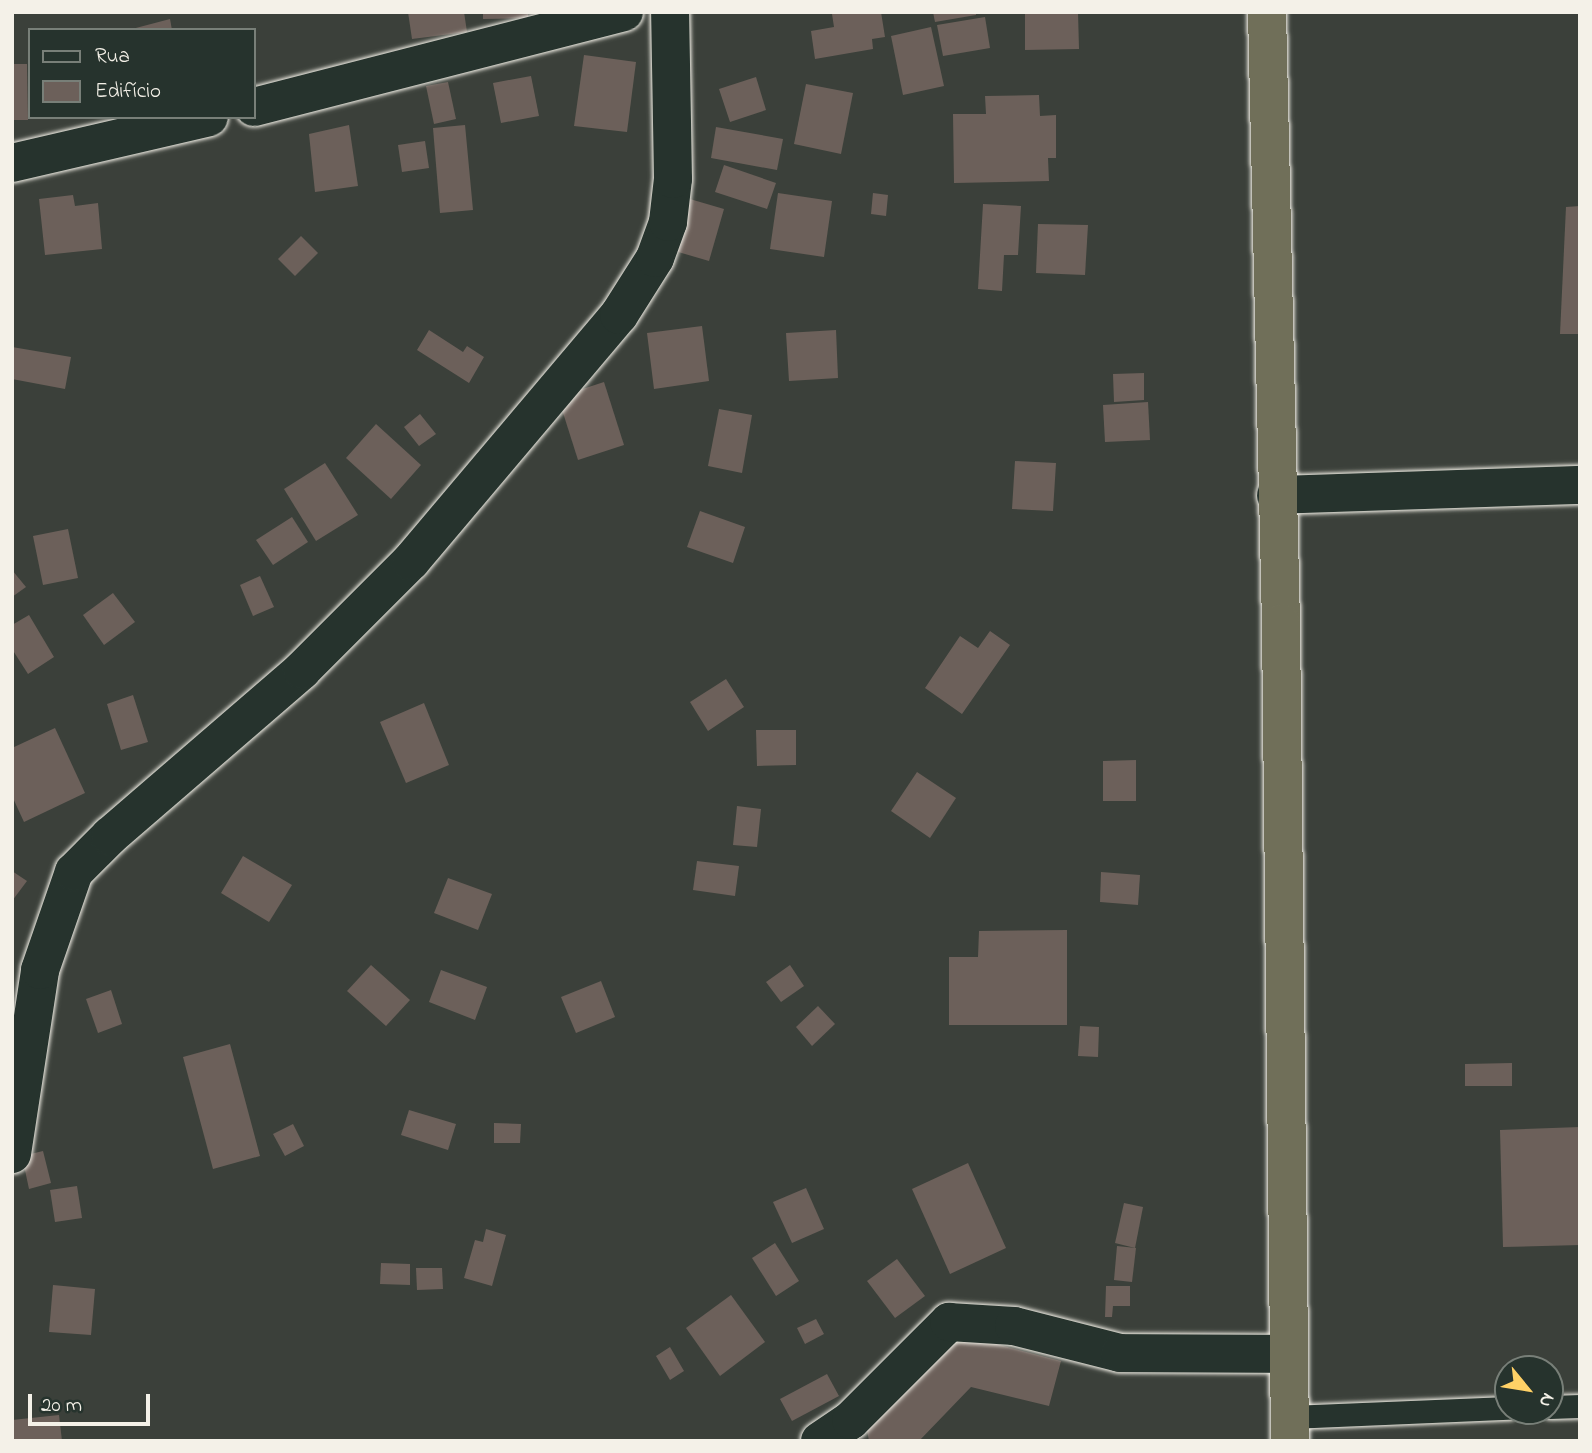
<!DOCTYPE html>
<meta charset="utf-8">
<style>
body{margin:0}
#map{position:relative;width:1592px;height:1453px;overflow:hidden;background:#3b403a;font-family:"Indie Flower",sans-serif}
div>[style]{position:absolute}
.building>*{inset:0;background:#6c605a}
.roads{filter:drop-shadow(0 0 2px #f4f1e8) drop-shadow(0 0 2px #f4f1e8)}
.service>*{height:23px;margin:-11.5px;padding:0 11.5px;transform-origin:11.5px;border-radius:11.5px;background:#26332d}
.minor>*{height:38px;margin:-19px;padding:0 19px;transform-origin:19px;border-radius:19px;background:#26332d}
.trunk>*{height:38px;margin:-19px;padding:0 19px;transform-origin:19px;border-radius:19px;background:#706f59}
span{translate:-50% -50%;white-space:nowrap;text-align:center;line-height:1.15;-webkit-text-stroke:7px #26332d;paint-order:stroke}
.frame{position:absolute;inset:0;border:14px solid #f4f1e8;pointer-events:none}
.legend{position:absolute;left:28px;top:28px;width:228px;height:91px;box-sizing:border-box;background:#26332d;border:2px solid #787f78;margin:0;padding:9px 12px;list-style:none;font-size:21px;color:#f4f1e8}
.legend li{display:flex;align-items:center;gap:14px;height:35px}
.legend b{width:35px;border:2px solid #787f78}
.north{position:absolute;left:1494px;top:1355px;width:70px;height:70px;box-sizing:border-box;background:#26332d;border:2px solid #787f78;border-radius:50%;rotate:120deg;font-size:19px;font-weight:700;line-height:28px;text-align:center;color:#f4f1e8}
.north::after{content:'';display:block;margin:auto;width:24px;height:32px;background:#ffd166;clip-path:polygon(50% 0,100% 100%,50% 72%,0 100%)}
.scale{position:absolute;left:28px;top:1394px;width:122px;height:32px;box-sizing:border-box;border:4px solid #f4f1e8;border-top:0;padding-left:9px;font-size:21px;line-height:24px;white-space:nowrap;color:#f4f1e8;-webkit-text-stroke:5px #26332d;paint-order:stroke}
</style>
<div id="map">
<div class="building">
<div style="clip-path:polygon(408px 12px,464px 12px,467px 32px,412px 39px)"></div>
<div style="clip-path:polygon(483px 12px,528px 12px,528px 18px,483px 19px)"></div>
<div style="clip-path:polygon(881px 12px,885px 37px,872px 39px,873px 49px,815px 59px,811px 31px,834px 27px,832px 14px)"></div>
<div style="clip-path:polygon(933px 12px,976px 12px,976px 15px,935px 22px)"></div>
<div style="clip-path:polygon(1025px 12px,1078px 12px,1079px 49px,1025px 50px)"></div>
<div style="clip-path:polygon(985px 17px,990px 48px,943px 56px,937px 25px)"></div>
<div style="clip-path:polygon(170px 19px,172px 30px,132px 30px,132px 29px)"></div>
<div style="clip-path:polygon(931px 27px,944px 86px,903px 95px,891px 36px)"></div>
<div style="clip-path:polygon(584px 55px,636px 62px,627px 132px,574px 126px)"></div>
<div style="clip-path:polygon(12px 64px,27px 64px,28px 120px,12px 120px)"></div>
<div style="clip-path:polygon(531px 76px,539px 116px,501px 123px,493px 83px)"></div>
<div style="clip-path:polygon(756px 77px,766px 110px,730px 122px,719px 89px)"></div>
<div style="clip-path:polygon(448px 82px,456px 119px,434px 124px,426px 86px)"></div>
<div style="clip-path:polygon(806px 84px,853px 93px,841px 154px,794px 144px)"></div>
<div style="clip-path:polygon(1039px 95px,1040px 116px,1056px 115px,1056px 158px,1048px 158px,1049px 181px,954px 183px,953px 114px,986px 114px,985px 96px)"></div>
<div style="clip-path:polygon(349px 125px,358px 186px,315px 192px,309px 134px)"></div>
<div style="clip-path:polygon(465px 125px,473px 210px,440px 213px,433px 128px)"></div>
<div style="clip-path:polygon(716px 127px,783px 139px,777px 170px,711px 158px)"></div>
<div style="clip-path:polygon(425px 141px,429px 168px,402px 172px,398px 145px)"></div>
<div style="clip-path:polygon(724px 165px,776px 183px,767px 209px,715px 192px)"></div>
<div style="clip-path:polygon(778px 193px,832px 201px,824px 257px,770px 249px)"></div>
<div style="clip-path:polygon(873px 193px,888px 195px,886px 216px,871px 214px)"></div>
<div style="clip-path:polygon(73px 195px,75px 206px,98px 203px,102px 249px,45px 255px,39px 199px)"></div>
<div style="clip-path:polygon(683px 197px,724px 209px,709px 261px,668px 249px)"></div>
<div style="clip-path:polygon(983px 204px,1021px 206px,1018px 255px,1004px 255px,1002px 291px,978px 289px)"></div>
<div style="clip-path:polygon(1580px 206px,1580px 334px,1560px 334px,1566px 207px)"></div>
<div style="clip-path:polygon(1038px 224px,1088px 225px,1085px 275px,1036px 273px)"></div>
<div style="clip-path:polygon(301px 236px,318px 253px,295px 276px,278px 259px)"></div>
<div style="clip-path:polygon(702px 326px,709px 381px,654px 389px,647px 333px)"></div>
<div style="clip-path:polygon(429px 330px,463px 352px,467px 346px,484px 357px,469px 383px,417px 350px)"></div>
<div style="clip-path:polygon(836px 330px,838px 378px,789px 381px,786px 333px)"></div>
<div style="clip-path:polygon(12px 347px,71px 357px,65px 389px,12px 379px)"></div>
<div style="clip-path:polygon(1144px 373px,1144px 400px,1114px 402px,1113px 374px)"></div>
<div style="clip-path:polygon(604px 382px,624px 445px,578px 460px,558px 397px)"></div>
<div style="clip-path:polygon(1148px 402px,1150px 440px,1105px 442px,1103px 405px)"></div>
<div style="clip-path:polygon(719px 409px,752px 415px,742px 473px,708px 466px)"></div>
<div style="clip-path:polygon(420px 414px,436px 434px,419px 446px,404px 427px)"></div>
<div style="clip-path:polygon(376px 424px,421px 465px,391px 499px,346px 458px)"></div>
<div style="clip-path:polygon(1015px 461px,1056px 463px,1053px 511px,1012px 509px)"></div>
<div style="clip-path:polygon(325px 463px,358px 515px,316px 541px,284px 489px)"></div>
<div style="clip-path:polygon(700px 511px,745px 527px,733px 563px,687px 547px)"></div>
<div style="clip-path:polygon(292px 517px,308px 542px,273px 565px,256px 540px)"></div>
<div style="clip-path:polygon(68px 529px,78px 578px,43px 585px,33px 536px)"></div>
<div style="clip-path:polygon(12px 570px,26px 587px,12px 597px)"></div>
<div style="clip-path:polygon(260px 576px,274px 607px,253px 616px,240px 585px)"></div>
<div style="clip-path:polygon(113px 593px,135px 622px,104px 645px,83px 615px)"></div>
<div style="clip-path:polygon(29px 615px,54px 657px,28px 674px,12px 649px,12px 625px)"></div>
<div style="clip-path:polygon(990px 631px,1010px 645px,962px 714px,925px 688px,960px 636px,978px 648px)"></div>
<div style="clip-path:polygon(726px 679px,744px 707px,708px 731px,690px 702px)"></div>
<div style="clip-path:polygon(133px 695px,148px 742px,121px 750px,107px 704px)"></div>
<div style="clip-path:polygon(424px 703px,449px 765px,406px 783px,380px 722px)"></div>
<div style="clip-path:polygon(55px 728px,85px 793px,24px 822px,12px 796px,12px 748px)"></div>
<div style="clip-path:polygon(756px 730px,796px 730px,796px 765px,757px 766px)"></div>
<div style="clip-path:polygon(1136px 760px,1136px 801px,1103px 801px,1103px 761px)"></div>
<div style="clip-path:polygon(917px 772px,956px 798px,930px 838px,891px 811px)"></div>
<div style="clip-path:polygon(737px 806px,761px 809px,757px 847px,733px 845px)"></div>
<div style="clip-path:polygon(243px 856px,292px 885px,269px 922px,221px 893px)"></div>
<div style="clip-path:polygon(697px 861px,739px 866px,735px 896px,693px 890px)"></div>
<div style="clip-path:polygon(12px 871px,27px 881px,12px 901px)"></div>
<div style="clip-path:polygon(1101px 872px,1140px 875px,1138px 905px,1100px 902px)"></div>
<div style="clip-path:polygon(448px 878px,492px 894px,478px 930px,434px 913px)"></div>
<div style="clip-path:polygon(1067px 930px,1067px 1025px,949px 1025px,949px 957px,978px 957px,979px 931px)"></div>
<div style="clip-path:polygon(371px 965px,410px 1000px,386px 1026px,347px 991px)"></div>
<div style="clip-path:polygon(790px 965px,804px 986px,781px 1002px,766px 982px)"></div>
<div style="clip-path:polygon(441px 970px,487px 987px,475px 1020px,429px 1002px)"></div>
<div style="clip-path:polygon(601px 981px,615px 1017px,576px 1033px,561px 997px)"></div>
<div style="clip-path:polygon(111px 990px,122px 1024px,98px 1033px,86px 999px)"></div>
<div style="clip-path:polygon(818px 1006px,835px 1024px,812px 1046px,796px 1027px)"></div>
<div style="clip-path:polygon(1080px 1026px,1099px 1027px,1098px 1057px,1078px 1056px)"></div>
<div style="clip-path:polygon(230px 1044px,260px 1156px,213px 1169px,183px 1057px)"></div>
<div style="clip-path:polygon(1512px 1063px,1512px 1086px,1465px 1086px,1465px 1064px)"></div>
<div style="clip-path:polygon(409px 1110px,456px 1124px,448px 1150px,401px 1135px)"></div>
<div style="clip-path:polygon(494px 1123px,521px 1124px,520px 1143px,494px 1143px)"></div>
<div style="clip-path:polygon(293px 1124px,304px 1146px,285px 1156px,273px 1134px)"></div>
<div style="clip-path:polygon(1580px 1127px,1580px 1245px,1503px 1247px,1500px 1130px)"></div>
<div style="clip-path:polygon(43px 1151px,51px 1183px,29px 1189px,22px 1156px)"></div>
<div style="clip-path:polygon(968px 1163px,1006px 1248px,950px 1274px,912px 1189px)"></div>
<div style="clip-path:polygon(77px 1186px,82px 1218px,55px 1222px,50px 1190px)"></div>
<div style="clip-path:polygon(806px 1188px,824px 1229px,792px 1243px,773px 1202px)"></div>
<div style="clip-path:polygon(1124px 1203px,1143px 1207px,1135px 1248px,1115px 1243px)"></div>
<div style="clip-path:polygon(486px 1229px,506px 1235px,492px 1286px,464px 1278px,475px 1240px,483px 1242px)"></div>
<div style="clip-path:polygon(775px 1243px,799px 1281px,776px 1296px,752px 1258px)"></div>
<div style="clip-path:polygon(1117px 1246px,1136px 1248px,1132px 1282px,1114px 1280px)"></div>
<div style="clip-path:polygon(897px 1259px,925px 1296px,895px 1318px,867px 1281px)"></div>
<div style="clip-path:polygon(381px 1263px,410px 1264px,410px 1285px,380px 1284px)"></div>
<div style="clip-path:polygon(416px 1268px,442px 1268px,443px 1289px,417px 1290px)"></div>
<div style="clip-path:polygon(53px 1285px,95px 1289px,91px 1335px,49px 1332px)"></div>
<div style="clip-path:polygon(1106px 1286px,1130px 1286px,1130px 1306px,1113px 1306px,1112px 1317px,1105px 1317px)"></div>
<div style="clip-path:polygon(731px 1295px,765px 1342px,720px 1376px,686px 1328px)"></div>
<div style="clip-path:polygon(816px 1319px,824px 1334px,805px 1344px,797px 1328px)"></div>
<div style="clip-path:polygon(953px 1333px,1061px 1361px,1049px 1406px,971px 1387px,919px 1441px,869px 1441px,866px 1425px)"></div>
<div style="clip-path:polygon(670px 1347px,684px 1371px,670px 1380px,656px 1356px)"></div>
<div style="clip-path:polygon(827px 1374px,839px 1396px,792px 1421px,780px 1399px)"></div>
<div style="clip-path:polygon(59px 1415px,62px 1441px,12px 1441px,12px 1420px)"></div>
</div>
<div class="roads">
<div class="service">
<div style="left:1550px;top:1407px;width:30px;rotate:-2deg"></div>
<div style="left:1290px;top:1417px;width:218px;rotate:-2.4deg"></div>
</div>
<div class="minor">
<div style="left:254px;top:107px;width:382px;rotate:-14.4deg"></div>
<div style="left:12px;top:163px;width:202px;rotate:-13.1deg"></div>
<div style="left:1276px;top:495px;width:304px;rotate:-1.9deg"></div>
<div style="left:12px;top:1154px;width:186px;rotate:-81.3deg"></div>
<div style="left:40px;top:970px;width:104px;rotate:-70.9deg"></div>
<div style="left:74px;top:872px;width:51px;rotate:-45deg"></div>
<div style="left:110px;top:836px;width:254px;rotate:-40.8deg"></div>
<div style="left:302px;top:670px;width:154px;rotate:-45deg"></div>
<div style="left:411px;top:561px;width:322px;rotate:-49.8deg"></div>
<div style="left:619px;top:315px;width:67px;rotate:-57.7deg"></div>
<div style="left:655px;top:258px;width:38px;rotate:-70deg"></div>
<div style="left:668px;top:222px;width:43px;rotate:-83.4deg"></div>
<div style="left:673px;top:179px;width:167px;rotate:-91deg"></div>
<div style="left:820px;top:1441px;width:37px;rotate:-34deg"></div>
<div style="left:851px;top:1420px;width:139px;rotate:-45deg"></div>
<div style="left:949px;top:1322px;width:65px;rotate:3.5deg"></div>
<div style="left:1014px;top:1326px;width:109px;rotate:14.3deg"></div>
<div style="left:1120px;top:1353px;width:169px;rotate:0.3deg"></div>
</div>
<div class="trunk">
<div style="left:1267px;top:12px;width:611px;rotate:88.69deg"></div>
<div style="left:1281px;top:623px;width:818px;rotate:89.37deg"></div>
</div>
</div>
<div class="frame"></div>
<ul class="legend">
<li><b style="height:9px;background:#26332d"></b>Rua</li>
<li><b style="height:19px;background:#6c605a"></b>Edifício</li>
</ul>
<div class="north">N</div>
<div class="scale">20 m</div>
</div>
